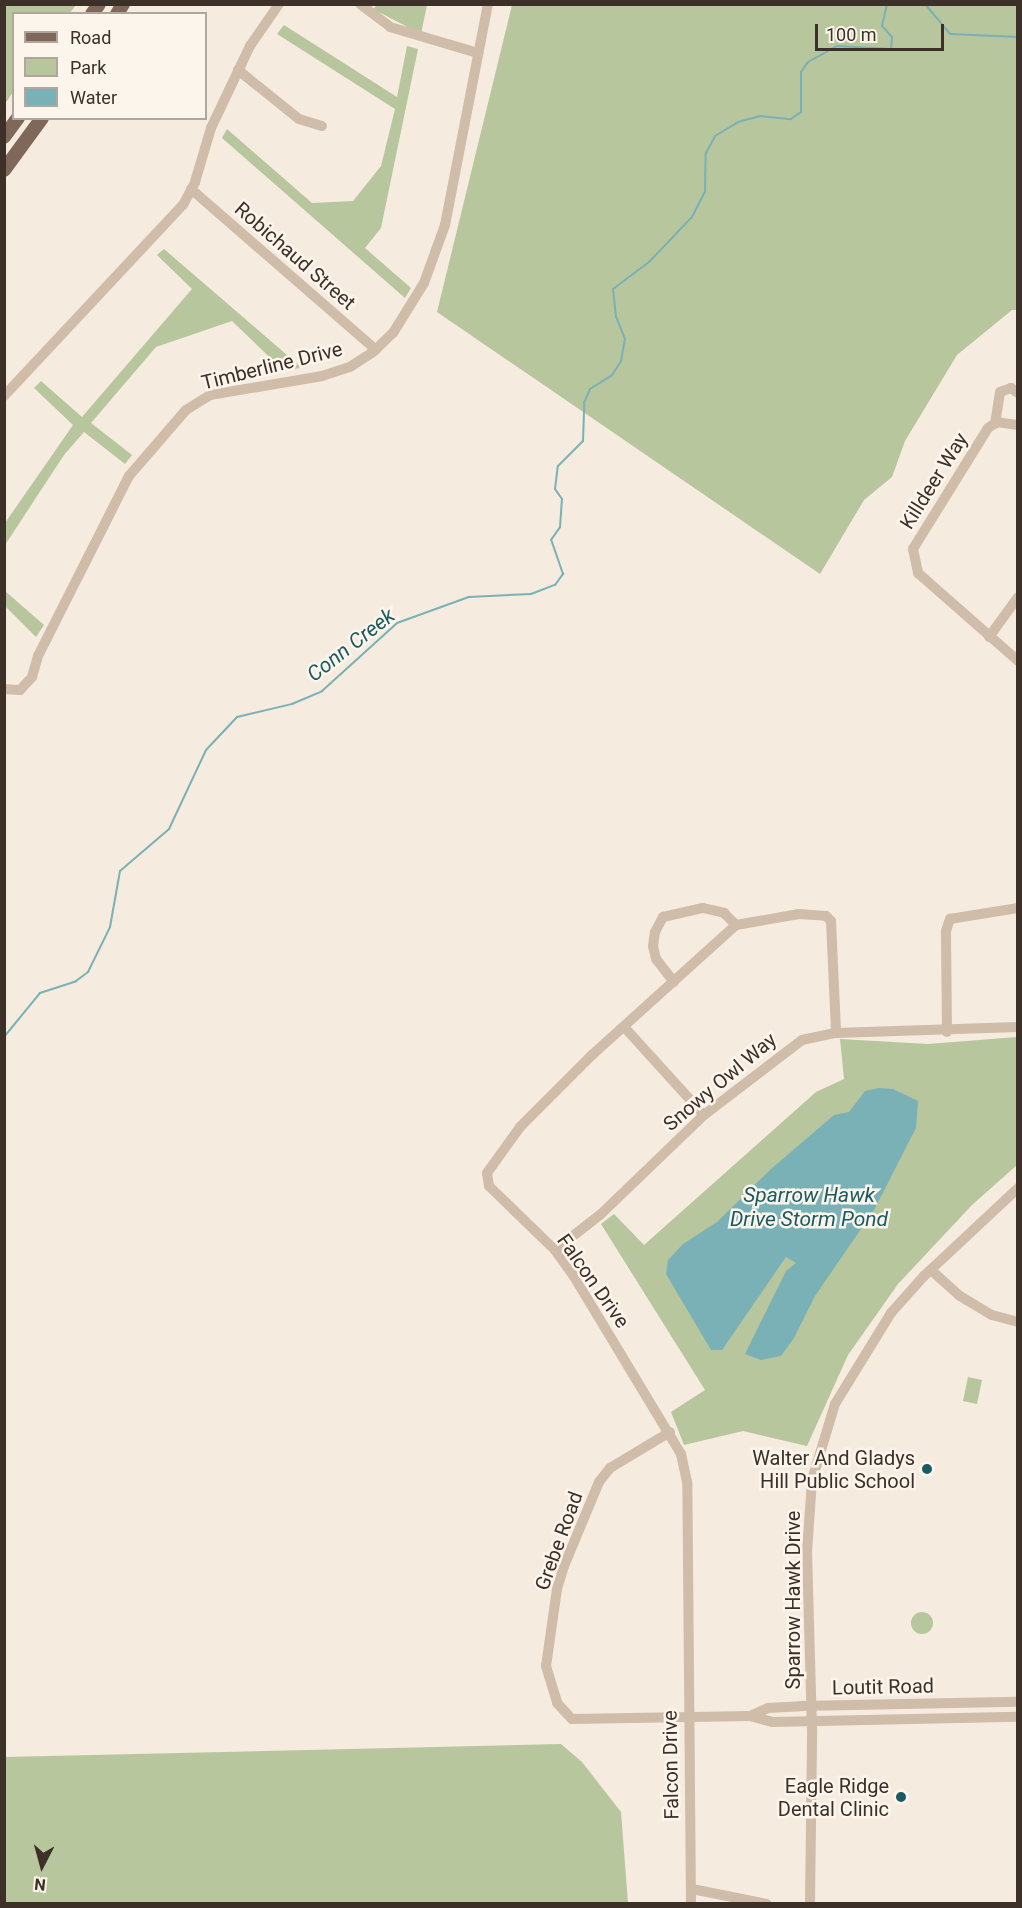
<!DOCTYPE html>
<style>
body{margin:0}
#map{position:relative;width:1022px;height:1908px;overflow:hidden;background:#f5ebdf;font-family:Roboto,sans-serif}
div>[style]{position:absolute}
.green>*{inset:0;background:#b7c69d}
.round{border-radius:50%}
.water>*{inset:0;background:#7ab1b6}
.stream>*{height:2px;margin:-1px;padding:0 1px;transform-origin:1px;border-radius:1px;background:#7ab1b6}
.minor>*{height:10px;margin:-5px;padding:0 5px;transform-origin:5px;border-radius:5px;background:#cfbca9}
.major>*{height:14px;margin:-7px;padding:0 7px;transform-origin:7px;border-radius:7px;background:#7f6759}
.dots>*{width:16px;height:16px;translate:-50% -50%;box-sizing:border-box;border:3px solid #fcf5ec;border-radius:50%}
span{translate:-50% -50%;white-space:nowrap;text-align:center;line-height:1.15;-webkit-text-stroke:5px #fcf5ec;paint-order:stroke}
.street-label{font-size:20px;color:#3c3029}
.poi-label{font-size:20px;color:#3c3029}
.right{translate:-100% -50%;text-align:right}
.water-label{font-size:21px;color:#1a5b62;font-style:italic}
.frame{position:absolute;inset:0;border:6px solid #3c3029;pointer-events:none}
.legend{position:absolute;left:12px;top:12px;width:195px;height:108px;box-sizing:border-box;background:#fcf5ec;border:2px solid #afa69e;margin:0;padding:8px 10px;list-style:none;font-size:18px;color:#3c3029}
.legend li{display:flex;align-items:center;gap:12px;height:30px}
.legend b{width:30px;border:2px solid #afa69e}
.north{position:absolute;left:12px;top:1836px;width:60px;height:60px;-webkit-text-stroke:4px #fcf5ec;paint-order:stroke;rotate:186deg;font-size:16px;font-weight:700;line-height:24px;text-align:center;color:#3c3029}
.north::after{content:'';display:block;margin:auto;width:21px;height:27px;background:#3c3029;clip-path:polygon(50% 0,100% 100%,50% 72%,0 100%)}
.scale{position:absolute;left:815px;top:24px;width:129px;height:27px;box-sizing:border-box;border:3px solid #3c3029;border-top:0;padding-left:8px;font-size:18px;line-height:21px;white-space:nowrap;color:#3c3029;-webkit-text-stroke:4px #fcf5ec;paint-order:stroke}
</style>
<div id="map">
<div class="green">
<div style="clip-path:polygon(5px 4px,76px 5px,70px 13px,14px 14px,13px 92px,5px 104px)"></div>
<div style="clip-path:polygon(377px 5px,427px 5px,421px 34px,373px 9px)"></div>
<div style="clip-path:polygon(512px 5px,1017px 5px,1017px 310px,1012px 310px,957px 355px,905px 441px,892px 477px,864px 500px,820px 574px,437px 312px)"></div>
<div style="clip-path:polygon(284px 25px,397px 97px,407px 46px,418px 49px,381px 228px,365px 248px,411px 288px,405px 298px,222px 138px,227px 129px,312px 203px,353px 201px,381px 166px,395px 109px,277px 34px)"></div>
<div style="clip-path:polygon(164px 249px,302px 368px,283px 370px,232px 321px,156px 347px,91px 423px,132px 455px,125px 464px,84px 432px,64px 455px,5px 545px,5px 523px,73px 425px,34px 388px,41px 381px,82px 417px,192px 289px,157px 255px)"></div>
<div style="clip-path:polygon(5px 591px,44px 625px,36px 637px,5px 606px)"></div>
<div style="clip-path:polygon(1017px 1037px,1017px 1165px,972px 1205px,898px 1284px,848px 1355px,807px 1446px,743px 1431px,684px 1445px,671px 1412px,705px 1390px,601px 1224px,614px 1214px,644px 1245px,816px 1092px,844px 1079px,840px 1039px,928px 1044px)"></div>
<div style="clip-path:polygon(968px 1377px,982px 1380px,977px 1404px,963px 1401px)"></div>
<div class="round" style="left:911px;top:1612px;width:22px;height:22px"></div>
<div style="clip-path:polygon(561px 1744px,582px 1762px,621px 1812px,628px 1903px,5px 1903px,5px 1757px)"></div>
</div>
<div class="water">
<div style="clip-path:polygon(879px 1088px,893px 1089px,918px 1101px,916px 1128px,874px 1210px,815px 1296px,794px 1338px,781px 1356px,761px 1360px,745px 1354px,786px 1271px,796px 1263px,786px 1257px,722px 1350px,711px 1350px,666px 1274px,668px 1260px,683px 1244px,717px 1222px,771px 1169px,834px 1115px,849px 1112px,865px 1091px)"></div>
</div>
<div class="stream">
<div style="left:925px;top:4px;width:39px;rotate:50deg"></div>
<div style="left:950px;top:34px;width:68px;rotate:2.5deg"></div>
<div style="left:4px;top:1037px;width:57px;rotate:-50.7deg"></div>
<div style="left:40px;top:993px;width:38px;rotate:-18deg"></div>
<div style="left:76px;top:981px;width:15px;rotate:-37deg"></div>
<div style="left:88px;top:972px;width:50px;rotate:-63.9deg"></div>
<div style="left:110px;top:927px;width:57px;rotate:-79.9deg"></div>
<div style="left:120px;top:871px;width:65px;rotate:-40.6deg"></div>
<div style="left:169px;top:829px;width:87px;rotate:-64.9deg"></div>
<div style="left:206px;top:750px;width:45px;rotate:-46.8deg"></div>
<div style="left:237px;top:717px;width:57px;rotate:-13.3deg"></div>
<div style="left:292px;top:704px;width:33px;rotate:-23deg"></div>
<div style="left:322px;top:691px;width:101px;rotate:-42.2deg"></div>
<div style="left:397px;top:623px;width:77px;rotate:-19.9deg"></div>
<div style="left:469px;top:597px;width:62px;rotate:-2.8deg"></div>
<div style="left:531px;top:594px;width:26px;rotate:-21deg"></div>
<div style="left:555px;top:585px;width:14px;rotate:-54deg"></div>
<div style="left:563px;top:574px;width:36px;rotate:-109deg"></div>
<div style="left:551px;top:540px;width:16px;rotate:-55deg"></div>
<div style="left:560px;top:527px;width:28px;rotate:-86deg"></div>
<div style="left:562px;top:499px;width:12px;rotate:-125deg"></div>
<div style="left:555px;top:489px;width:23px;rotate:-83deg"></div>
<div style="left:558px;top:466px;width:35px;rotate:-45deg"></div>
<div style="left:583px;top:441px;width:38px;rotate:-88deg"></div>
<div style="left:584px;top:403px;width:15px;rotate:-67deg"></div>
<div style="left:590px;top:389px;width:26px;rotate:-32deg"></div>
<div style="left:612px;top:375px;width:17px;rotate:-57deg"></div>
<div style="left:621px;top:361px;width:22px;rotate:-80deg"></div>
<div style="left:625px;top:339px;width:24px;rotate:-112deg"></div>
<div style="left:616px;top:317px;width:28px;rotate:-96deg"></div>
<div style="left:613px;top:289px;width:45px;rotate:-36.9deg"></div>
<div style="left:649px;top:262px;width:62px;rotate:-46.3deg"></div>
<div style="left:692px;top:217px;width:28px;rotate:-63deg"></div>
<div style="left:705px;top:192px;width:39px;rotate:-89deg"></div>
<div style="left:706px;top:153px;width:19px;rotate:-62deg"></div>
<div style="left:715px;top:136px;width:27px;rotate:-31deg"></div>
<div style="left:738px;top:122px;width:23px;rotate:-15deg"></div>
<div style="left:760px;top:116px;width:31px;rotate:6deg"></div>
<div style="left:791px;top:119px;width:12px;rotate:-35deg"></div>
<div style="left:801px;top:112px;width:40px;rotate:-90deg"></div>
<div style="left:801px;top:72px;width:12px;rotate:-55deg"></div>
<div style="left:808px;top:62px;width:33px;rotate:-29deg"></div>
<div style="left:837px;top:46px;width:54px;rotate:3.2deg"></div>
<div style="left:891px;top:49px;width:12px;rotate:-85deg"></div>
<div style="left:892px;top:37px;width:15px;rotate:-132deg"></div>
<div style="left:882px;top:26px;width:23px;rotate:-77deg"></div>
</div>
<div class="minor">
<div style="left:360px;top:4px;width:38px;rotate:37deg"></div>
<div style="left:390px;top:27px;width:92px;rotate:16.5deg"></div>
<div style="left:238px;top:70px;width:78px;rotate:38.8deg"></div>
<div style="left:299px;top:119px;width:24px;rotate:17deg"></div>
<div style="left:191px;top:189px;width:245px;rotate:41deg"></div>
<div style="left:4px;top:396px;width:262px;rotate:-46.9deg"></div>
<div style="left:183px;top:205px;width:26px;rotate:-62deg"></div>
<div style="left:195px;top:182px;width:56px;rotate:-73.5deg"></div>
<div style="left:211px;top:128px;width:91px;rotate:-64.6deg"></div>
<div style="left:250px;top:46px;width:51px;rotate:-55.4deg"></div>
<div style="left:995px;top:424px;width:32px;rotate:-81deg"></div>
<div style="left:1000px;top:392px;width:12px;rotate:-20deg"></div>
<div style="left:1011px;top:388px;width:9px;rotate:36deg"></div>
<div style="left:1018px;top:425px;width:21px;rotate:-172deg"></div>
<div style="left:997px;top:422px;width:11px;rotate:146deg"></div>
<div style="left:988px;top:428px;width:142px;rotate:121.8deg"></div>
<div style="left:913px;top:549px;width:25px;rotate:78deg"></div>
<div style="left:918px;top:573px;width:133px;rotate:41.3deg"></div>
<div style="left:989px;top:637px;width:49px;rotate:-54.1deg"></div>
<div style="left:4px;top:689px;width:16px;rotate:4deg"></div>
<div style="left:20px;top:690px;width:18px;rotate:-47deg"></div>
<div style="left:32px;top:677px;width:22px;rotate:-74deg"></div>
<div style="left:38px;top:656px;width:202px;rotate:-63.2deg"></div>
<div style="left:129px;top:476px;width:87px;rotate:-49.2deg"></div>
<div style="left:186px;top:410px;width:28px;rotate:-32deg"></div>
<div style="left:210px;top:395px;width:114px;rotate:-9.6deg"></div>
<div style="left:322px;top:376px;width:29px;rotate:-18deg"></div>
<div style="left:350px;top:367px;width:27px;rotate:-33deg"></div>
<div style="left:373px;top:352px;width:28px;rotate:-44deg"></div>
<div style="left:393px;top:333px;width:59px;rotate:-58.2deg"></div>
<div style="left:424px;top:283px;width:62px;rotate:-70.1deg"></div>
<div style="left:445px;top:225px;width:225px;rotate:-79deg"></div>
<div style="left:674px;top:982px;width:29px;rotate:-128deg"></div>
<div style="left:656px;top:959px;width:13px;rotate:-103deg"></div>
<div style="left:653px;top:946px;width:14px;rotate:-82deg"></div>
<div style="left:655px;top:932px;width:17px;rotate:-62deg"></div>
<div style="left:663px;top:917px;width:41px;rotate:-12.7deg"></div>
<div style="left:703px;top:908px;width:22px;rotate:13deg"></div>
<div style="left:724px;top:913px;width:17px;rotate:45deg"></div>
<div style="left:626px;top:1029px;width:116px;rotate:47.8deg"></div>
<div style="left:947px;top:1032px;width:101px;rotate:-90.6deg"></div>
<div style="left:946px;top:931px;width:13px;rotate:-72deg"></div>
<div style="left:950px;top:919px;width:69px;rotate:-9.2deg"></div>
<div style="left:555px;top:1250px;width:58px;rotate:-38deg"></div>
<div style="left:601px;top:1214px;width:143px;rotate:-43.9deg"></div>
<div style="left:704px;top:1115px;width:123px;rotate:-37.4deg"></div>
<div style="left:802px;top:1040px;width:35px;rotate:-12deg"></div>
<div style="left:836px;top:1033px;width:182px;rotate:-1.9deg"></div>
<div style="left:931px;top:1270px;width:39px;rotate:42deg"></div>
<div style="left:960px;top:1296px;width:37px;rotate:31deg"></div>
<div style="left:992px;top:1315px;width:27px;rotate:15deg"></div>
<div style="left:670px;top:1432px;width:70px;rotate:149deg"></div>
<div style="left:610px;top:1468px;width:18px;rotate:128deg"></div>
<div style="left:599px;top:1482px;width:91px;rotate:112.6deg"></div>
<div style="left:564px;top:1566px;width:24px;rotate:107deg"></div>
<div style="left:557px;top:1589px;width:78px;rotate:98.1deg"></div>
<div style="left:546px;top:1666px;width:39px;rotate:73deg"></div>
<div style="left:557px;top:1703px;width:22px;rotate:47deg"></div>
<div style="left:572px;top:1719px;width:178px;rotate:-1deg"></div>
<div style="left:750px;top:1716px;width:23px;rotate:15deg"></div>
<div style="left:772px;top:1722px;width:246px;rotate:-1.2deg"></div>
<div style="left:750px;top:1716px;width:20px;rotate:-24deg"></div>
<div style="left:768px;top:1708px;width:33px;rotate:-3deg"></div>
<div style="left:801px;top:1706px;width:217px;rotate:-1.1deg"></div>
<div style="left:692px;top:1889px;width:76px;rotate:11.3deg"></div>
<div style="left:691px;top:1904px;width:422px;rotate:-90.5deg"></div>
<div style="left:687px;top:1482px;width:29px;rotate:-102deg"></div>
<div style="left:681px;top:1454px;width:209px;rotate:-121.1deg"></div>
<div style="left:573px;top:1275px;width:31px;rotate:-126deg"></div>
<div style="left:555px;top:1250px;width:92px;rotate:-135.9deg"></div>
<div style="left:489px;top:1186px;width:13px;rotate:-99deg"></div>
<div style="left:487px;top:1173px;width:57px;rotate:-54.3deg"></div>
<div style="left:520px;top:1127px;width:102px;rotate:-45deg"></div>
<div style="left:592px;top:1055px;width:194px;rotate:-42.1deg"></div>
<div style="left:736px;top:925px;width:64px;rotate:-9.9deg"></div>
<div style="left:799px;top:914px;width:27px;rotate:4deg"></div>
<div style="left:826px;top:916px;width:7px;rotate:45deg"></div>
<div style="left:831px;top:921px;width:112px;rotate:87.4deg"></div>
<div style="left:810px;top:1904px;width:174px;rotate:-89.3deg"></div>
<div style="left:812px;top:1730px;width:178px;rotate:-91.6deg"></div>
<div style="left:807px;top:1552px;width:72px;rotate:-86deg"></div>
<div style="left:812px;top:1480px;width:79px;rotate:-73.2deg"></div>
<div style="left:835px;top:1404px;width:107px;rotate:-58.4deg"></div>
<div style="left:891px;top:1313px;width:50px;rotate:-48.3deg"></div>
<div style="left:924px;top:1276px;width:129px;rotate:-43.1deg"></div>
</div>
<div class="major">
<div style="left:92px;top:14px;width:12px;rotate:-55deg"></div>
<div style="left:117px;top:14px;width:12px;rotate:-59deg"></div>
<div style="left:4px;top:137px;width:24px;rotate:-54deg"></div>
<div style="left:4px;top:170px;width:64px;rotate:-53.8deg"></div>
</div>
<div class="dots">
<div style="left:927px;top:1469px;background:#1a5b62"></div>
<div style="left:901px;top:1797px;background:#1a5b62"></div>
</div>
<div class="street-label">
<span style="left:295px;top:256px;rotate:41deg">Robichaud Street</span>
<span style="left:272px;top:366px;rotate:-14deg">Timberline Drive</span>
<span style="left:934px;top:481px;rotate:-58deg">Killdeer Way</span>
<span style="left:720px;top:1082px;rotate:-40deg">Snowy Owl Way</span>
<span style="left:593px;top:1281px;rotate:55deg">Falcon Drive</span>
<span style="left:559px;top:1541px;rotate:-70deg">Grebe Road</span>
<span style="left:793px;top:1600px;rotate:-90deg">Sparrow Hawk Drive</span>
<span style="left:883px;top:1687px;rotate:-1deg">Loutit Road</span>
<span style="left:671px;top:1765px;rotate:-91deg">Falcon Drive</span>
</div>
<div class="poi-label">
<span class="right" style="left:915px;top:1470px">Walter And Gladys<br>Hill Public School</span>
<span class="right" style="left:889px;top:1798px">Eagle Ridge<br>Dental Clinic</span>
</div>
<div class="water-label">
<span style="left:351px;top:645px;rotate:-38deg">Conn Creek</span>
<span style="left:809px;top:1207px">Sparrow Hawk<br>Drive Storm Pond</span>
</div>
<div class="frame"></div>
<ul class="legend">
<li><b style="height:8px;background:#7f6759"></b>Road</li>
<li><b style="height:16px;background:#b7c69d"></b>Park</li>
<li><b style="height:16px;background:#7ab1b6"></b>Water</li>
</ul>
<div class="north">N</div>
<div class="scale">100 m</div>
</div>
